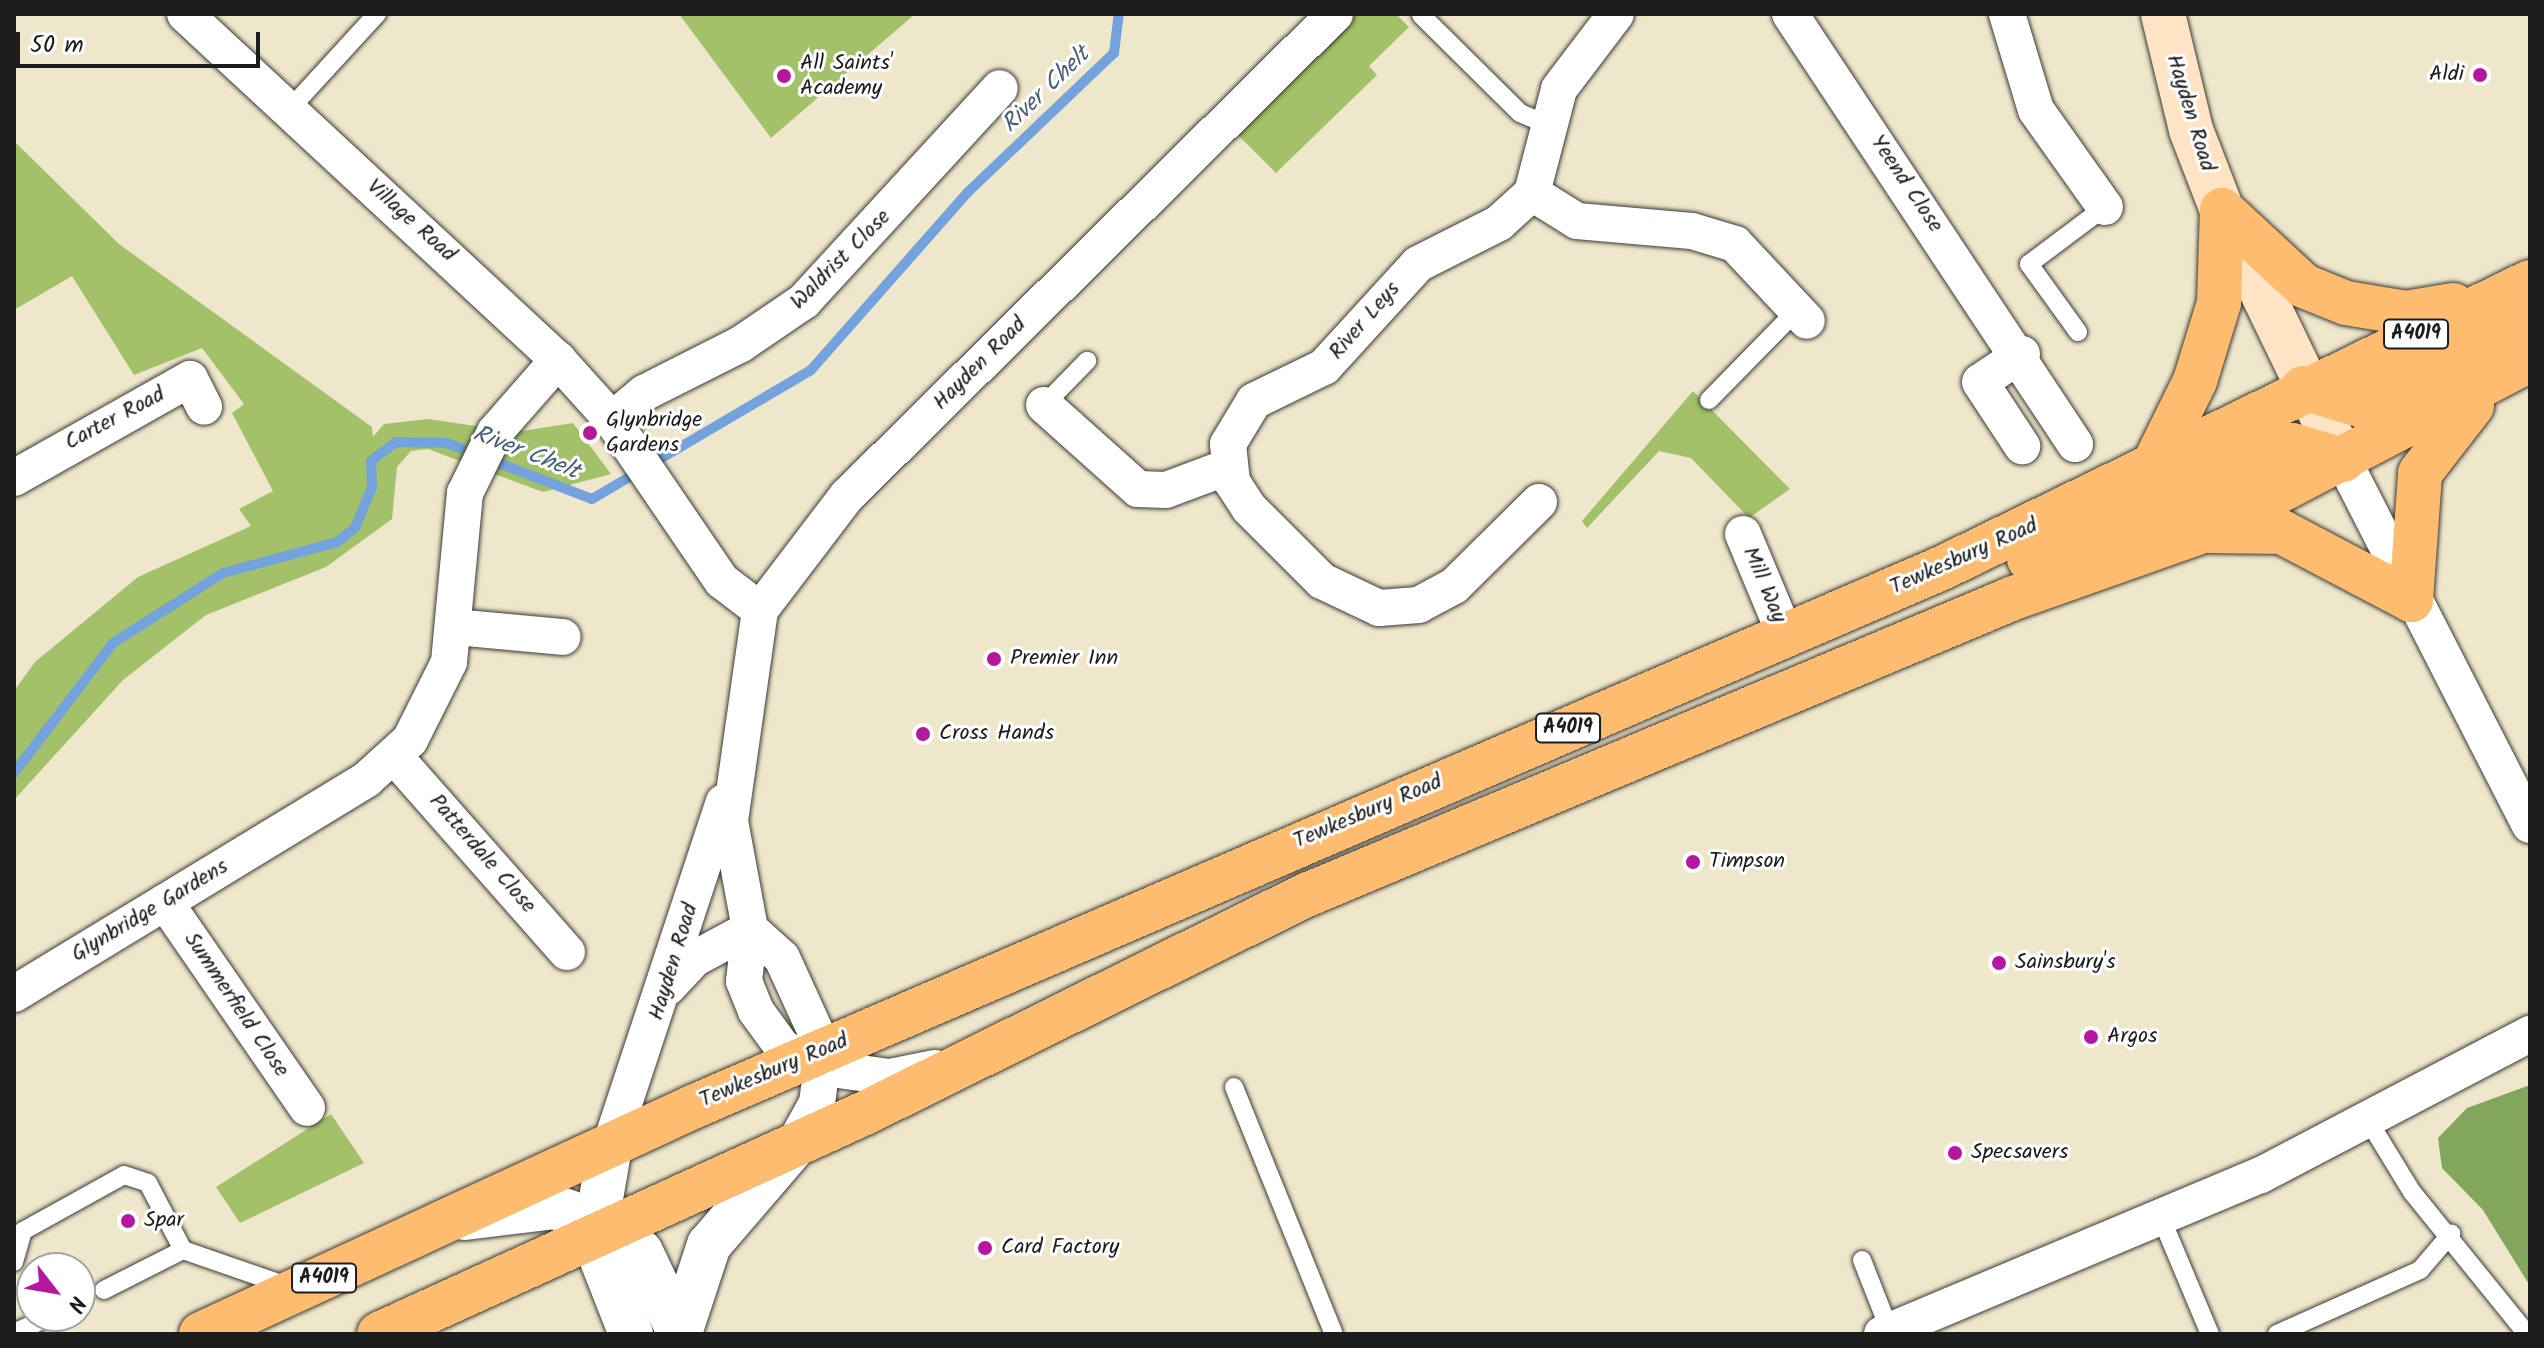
<!DOCTYPE html>
<style>
body{margin:0}
#map{position:relative;width:2544px;height:1348px;overflow:hidden;background:#eee7cb;font-family:Kalam,sans-serif}
div>[style]{position:absolute}
.green>*{inset:0;background:#a3c168}
.forest>*{inset:0;background:#82a75c}
.stream>*{height:10px;margin:-5px;padding:0 5px;transform-origin:5px;border-radius:5px;background:#73a2dc}
.roads{filter:drop-shadow(0 0 2px #3c3a36) drop-shadow(0 0 2px #3c3a36)}
.service>*{height:18px;margin:-9px;padding:0 9px;transform-origin:9px;border-radius:9px;background:#fff}
.minor>*{height:36px;margin:-18px;padding:0 18px;transform-origin:18px;border-radius:18px;background:#fff}
.tertiary>*{height:44px;margin:-22px;padding:0 22px;transform-origin:22px;border-radius:22px;background:#fff}
.secondary>*{height:44px;margin:-22px;padding:0 22px;transform-origin:22px;border-radius:22px;background:#fee4c5}
.trunk>*{height:44px;margin:-22px;padding:0 22px;transform-origin:22px;border-radius:22px;background:#fdbc6f}
.dots>*{width:22px;height:22px;translate:-50% -50%;box-sizing:border-box;border:4px solid #fff;border-radius:50%}
span{translate:-50% -50%;white-space:nowrap;text-align:center;line-height:1.15;-webkit-text-stroke:6px #fff;paint-order:stroke}
.shield-label span{padding:2px 6px;background:#fff;border:2px solid;border-radius:6px;-webkit-text-stroke-width:0}
.shield-label{font-size:20px;color:#1c1c1c;font-weight:700}
.poi-label{font-size:22px;color:#1c1c1c}
.left{translate:0 -50%;text-align:left}
.right{translate:-100% -50%;text-align:right}
.street-label{font-size:22px;color:#1c1c1c}
.water-label{font-size:24px;color:#485f7c;font-style:italic}
.frame{position:absolute;inset:0;border:16px solid #1c1c1c;pointer-events:none}
.north{position:absolute;left:16px;top:1252px;width:80px;height:80px;box-sizing:border-box;background:#fff;border:2px solid #a4a4a4;border-radius:50%;rotate:121deg;font-size:22px;font-weight:700;line-height:32px;text-align:center;color:#1c1c1c}
.north::after{content:'';display:block;margin:auto;width:28px;height:36px;background:#b5179e;clip-path:polygon(50% 0,100% 100%,50% 72%,0 100%)}
.scale{position:absolute;left:16px;top:32px;width:244px;height:36px;box-sizing:border-box;border:4px solid #1c1c1c;border-top:0;padding-left:10px;font-size:24px;line-height:28px;white-space:nowrap;color:#1c1c1c;-webkit-text-stroke:6px #fff;paint-order:stroke}
</style>
<div id="map">
<div class="green">
<div style="clip-path:polygon(679px 14px,915px 14px,771px 138px)"></div>
<div style="clip-path:polygon(1335px 14px,1396px 14px,1409px 27px,1369px 66px,1377px 75px,1276px 173px,1225px 122px)"></div>
<div style="clip-path:polygon(14px 141px,119px 244px,372px 427px,373px 437px,384px 424px,428px 419px,516px 432px,573px 423px,611px 474px,543px 492px,428px 449px,411px 451px,397px 467px,392px 519px,326px 567px,206px 615px,123px 680px,14px 800px,14px 691px,35px 662px,138px 577px,251px 526px,239px 509px,273px 491px,232px 413px,244px 404px,202px 348px,134px 375px,72px 276px,14px 310px)"></div>
<div style="clip-path:polygon(1693px 391px,1790px 489px,1749px 518px,1691px 458px,1659px 451px,1587px 528px,1582px 521px)"></div>
<div style="clip-path:polygon(331px 1114px,364px 1163px,240px 1223px,216px 1187px)"></div>
</div>
<div class="forest">
<div style="clip-path:polygon(2530px 1085px,2530px 1286px,2483px 1210px,2442px 1168px,2438px 1138px,2467px 1108px)"></div>
</div>
<div class="stream">
<div style="left:14px;top:773px;width:163px;rotate:-52.7deg"></div>
<div style="left:113px;top:643px;width:130px;rotate:-32.5deg"></div>
<div style="left:223px;top:573px;width:118px;rotate:-15.2deg"></div>
<div style="left:337px;top:542px;width:23px;rotate:-38deg"></div>
<div style="left:355px;top:528px;width:44px;rotate:-67.5deg"></div>
<div style="left:372px;top:487px;width:26px;rotate:-92deg"></div>
<div style="left:371px;top:461px;width:31px;rotate:-37deg"></div>
<div style="left:396px;top:442px;width:51px;rotate:1.1deg"></div>
<div style="left:447px;top:443px;width:155px;rotate:21.1deg"></div>
<div style="left:592px;top:499px;width:254px;rotate:-30.5deg"></div>
<div style="left:811px;top:370px;width:237px;rotate:-48.6deg"></div>
<div style="left:968px;top:192px;width:202px;rotate:-43.6deg"></div>
<div style="left:1114px;top:53px;width:39px;rotate:-83deg"></div>
</div>
<div class="roads">
<div class="service">
<div style="left:1421px;top:15px;width:139px;rotate:44.7deg"></div>
<div style="left:1520px;top:113px;width:33px;rotate:23deg"></div>
<div style="left:288px;top:111px;width:132px;rotate:-47.5deg"></div>
<div style="left:2078px;top:332px;width:84px;rotate:-125.8deg"></div>
<div style="left:2029px;top:264px;width:95px;rotate:-36.9deg"></div>
<div style="left:1709px;top:400px;width:127px;rotate:-45.6deg"></div>
<div style="left:1044px;top:405px;width:62px;rotate:-45.7deg"></div>
<div style="left:1234px;top:1087px;width:266px;rotate:68deg"></div>
<div style="left:2368px;top:1120px;width:84px;rotate:58.6deg"></div>
<div style="left:2412px;top:1192px;width:183px;rotate:51deg"></div>
<div style="left:2162px;top:1220px;width:124px;rotate:67.2deg"></div>
<div style="left:1862px;top:1260px;width:76px;rotate:68.5deg"></div>
<div style="left:14px;top:1262px;width:32px;rotate:-74deg"></div>
<div style="left:23px;top:1231px;width:115px;rotate:-29deg"></div>
<div style="left:124px;top:1175px;width:25px;rotate:18deg"></div>
<div style="left:148px;top:1183px;width:76px;rotate:62.4deg"></div>
<div style="left:104px;top:1290px;width:89px;rotate:-26.9deg"></div>
<div style="left:183px;top:1250px;width:113px;rotate:19.1deg"></div>
<div style="left:14px;top:1333px;width:41px;rotate:-24.7deg"></div>
<div style="left:2277px;top:1334px;width:157px;rotate:-24.1deg"></div>
<div style="left:2420px;top:1270px;width:48px;rotate:-49.3deg"></div>
</div>
<div class="minor">
<div style="left:185px;top:14px;width:509px;rotate:42.85deg"></div>
<div style="left:558px;top:360px;width:81px;rotate:48deg"></div>
<div style="left:612px;top:420px;width:195px;rotate:55.7deg"></div>
<div style="left:722px;top:581px;width:48px;rotate:37.3deg"></div>
<div style="left:1790px;top:14px;width:516px;rotate:56.46deg"></div>
<div style="left:2007px;top:14px;width:100px;rotate:73.2deg"></div>
<div style="left:2036px;top:110px;width:119px;rotate:54.6deg"></div>
<div style="left:1532px;top:193px;width:53px;rotate:31.9deg"></div>
<div style="left:1577px;top:221px;width:115px;rotate:5deg"></div>
<div style="left:1692px;top:231px;width:45px;rotate:16.8deg"></div>
<div style="left:1735px;top:244px;width:105px;rotate:46.9deg"></div>
<div style="left:2022px;top:354px;width:50px;rotate:146.3deg"></div>
<div style="left:1980px;top:382px;width:77px;rotate:56.7deg"></div>
<div style="left:1044px;top:405px;width:126px;rotate:41.8deg"></div>
<div style="left:1138px;top:489px;width:28px;rotate:2deg"></div>
<div style="left:1166px;top:490px;width:66px;rotate:-20.4deg"></div>
<div style="left:612px;top:420px;width:42px;rotate:-40.2deg"></div>
<div style="left:644px;top:393px;width:109px;rotate:-26.8deg"></div>
<div style="left:741px;top:344px;width:76px;rotate:-34.3deg"></div>
<div style="left:804px;top:301px;width:289px;rotate:-47.4deg"></div>
<div style="left:2343px;top:460px;width:410px;rotate:62.9deg"></div>
<div style="left:14px;top:478px;width:202px;rotate:-29.4deg"></div>
<div style="left:190px;top:379px;width:31px;rotate:63deg"></div>
<div style="left:1539px;top:502px;width:120px;rotate:135.3deg"></div>
<div style="left:1454px;top:586px;width:40px;rotate:152deg"></div>
<div style="left:1419px;top:605px;width:40px;rotate:175.7deg"></div>
<div style="left:1379px;top:608px;width:63px;rotate:-154.7deg"></div>
<div style="left:1322px;top:581px;width:103px;rotate:-135deg"></div>
<div style="left:1249px;top:508px;width:31px;rotate:-123deg"></div>
<div style="left:1232px;top:482px;width:38px;rotate:-96deg"></div>
<div style="left:1228px;top:444px;width:50px;rotate:-58.8deg"></div>
<div style="left:1254px;top:401px;width:78px;rotate:-25.9deg"></div>
<div style="left:1324px;top:367px;width:139px;rotate:-47.6deg"></div>
<div style="left:1418px;top:264px;width:91px;rotate:-26.8deg"></div>
<div style="left:1499px;top:223px;width:45px;rotate:-42.3deg"></div>
<div style="left:1532px;top:193px;width:107px;rotate:-75.4deg"></div>
<div style="left:1559px;top:89px;width:94px;rotate:-52.8deg"></div>
<div style="left:1743px;top:534px;width:112px;rotate:67.3deg"></div>
<div style="left:455px;top:627px;width:108px;rotate:5.3deg"></div>
<div style="left:395px;top:757px;width:260px;rotate:48.6deg"></div>
<div style="left:165px;top:902px;width:250px;rotate:55.4deg"></div>
<div style="left:750px;top:929px;width:43px;rotate:42.2deg"></div>
<div style="left:782px;top:958px;width:101px;rotate:65.5deg"></div>
<div style="left:824px;top:1050px;width:53px;rotate:97.5deg"></div>
<div style="left:817px;top:1103px;width:51px;rotate:119.1deg"></div>
<div style="left:668px;top:987px;width:38px;rotate:-47deg"></div>
<div style="left:694px;top:959px;width:64px;rotate:-28.2deg"></div>
<div style="left:14px;top:994px;width:413px;rotate:-31.3deg"></div>
<div style="left:367px;top:779px;width:58px;rotate:-42.2deg"></div>
<div style="left:410px;top:740px;width:87px;rotate:-63.4deg"></div>
<div style="left:449px;top:662px;width:170px;rotate:-84.6deg"></div>
<div style="left:465px;top:493px;width:68px;rotate:-63.8deg"></div>
<div style="left:495px;top:432px;width:96px;rotate:-48.8deg"></div>
<div style="left:935px;top:1068px;width:47px;rotate:168.9deg"></div>
<div style="left:889px;top:1077px;width:66px;rotate:-172.1deg"></div>
<div style="left:824px;top:1068px;width:46px;rotate:-154deg"></div>
<div style="left:783px;top:1048px;width:46px;rotate:-126.1deg"></div>
<div style="left:756px;top:1011px;width:32px;rotate:-112deg"></div>
<div style="left:744px;top:981px;width:52px;rotate:-83.4deg"></div>
<div style="left:750px;top:929px;width:110px;rotate:-100.5deg"></div>
<div style="left:730px;top:821px;width:213px;rotate:-81.9deg"></div>
<div style="left:760px;top:610px;width:143px;rotate:-52.7deg"></div>
<div style="left:847px;top:496px;width:686px;rotate:-44.65deg"></div>
<div style="left:610px;top:1146px;width:362px;rotate:-71.7deg"></div>
<div style="left:1882px;top:1334px;width:411px;rotate:-22.8deg"></div>
<div style="left:2261px;top:1175px;width:304px;rotate:-27.7deg"></div>
</div>
<div class="tertiary">
<div style="left:610px;top:1146px;width:95px;rotate:99.7deg"></div>
<div style="left:594px;top:1240px;width:101px;rotate:68.5deg"></div>
<div style="left:465px;top:1218px;width:91px;rotate:-7deg"></div>
<div style="left:555px;top:1207px;width:65px;rotate:19.8deg"></div>
<div style="left:616px;top:1229px;width:34px;rotate:43deg"></div>
<div style="left:641px;top:1252px;width:91px;rotate:64.6deg"></div>
<div style="left:680px;top:1333px;width:93px;rotate:-71.8deg"></div>
<div style="left:709px;top:1245px;width:128px;rotate:-49.4deg"></div>
</div>
<div class="secondary">
<div style="left:2163px;top:14px;width:119px;rotate:76.4deg"></div>
<div style="left:2191px;top:130px;width:86px;rotate:68.8deg"></div>
<div style="left:2222px;top:210px;width:278px;rotate:64.2deg"></div>
</div>
<div class="trunk">
<div style="left:2222px;top:210px;width:112px;rotate:42.8deg"></div>
<div style="left:2304px;top:286px;width:45px;rotate:22deg"></div>
<div style="left:2346px;top:303px;width:61px;rotate:9.5deg"></div>
<div style="left:2406px;top:313px;width:48px;rotate:-9.7deg"></div>
<div style="left:2303px;top:388px;width:63px;rotate:16.7deg"></div>
<div style="left:2363px;top:406px;width:187px;rotate:-27deg"></div>
<div style="left:2151px;top:470px;width:99px;rotate:-63.7deg"></div>
<div style="left:2195px;top:381px;width:82px;rotate:-72.9deg"></div>
<div style="left:2219px;top:303px;width:93px;rotate:-88.2deg"></div>
<div style="left:2210px;top:531px;width:72px;rotate:0.8deg"></div>
<div style="left:2282px;top:532px;width:146px;rotate:27.8deg"></div>
<div style="left:2411px;top:600px;width:127px;rotate:-85.9deg"></div>
<div style="left:2420px;top:473px;width:85px;rotate:-52.2deg"></div>
<div style="left:2029px;top:559px;width:287px;rotate:-23.4deg"></div>
<div style="left:2292px;top:445px;width:53px;rotate:16.4deg"></div>
<div style="left:201px;top:1334px;width:544px;rotate:-24.78deg"></div>
<div style="left:695px;top:1106px;width:1358px;rotate:-23.34deg"></div>
<div style="left:1942px;top:568px;width:654px;rotate:-25.94deg"></div>
<div style="left:379px;top:1334px;width:536px;rotate:-24.46deg"></div>
<div style="left:867px;top:1112px;width:493px;rotate:-26.3deg"></div>
<div style="left:1309px;top:894px;width:761px;rotate:-22.79deg"></div>
<div style="left:2011px;top:599px;width:204px;rotate:-19.5deg"></div>
<div style="left:2203px;top:531px;width:369px;rotate:-27.6deg"></div>
</div>
</div>
<div class="dots">
<div style="left:2480px;top:75px;background:#b5179e"></div>
<div style="left:784px;top:76px;background:#b5179e"></div>
<div style="left:590px;top:433px;background:#b5179e"></div>
<div style="left:994px;top:659px;background:#b5179e"></div>
<div style="left:923px;top:734px;background:#b5179e"></div>
<div style="left:1693px;top:862px;background:#b5179e"></div>
<div style="left:1999px;top:963px;background:#b5179e"></div>
<div style="left:2091px;top:1037px;background:#b5179e"></div>
<div style="left:1955px;top:1153px;background:#b5179e"></div>
<div style="left:128px;top:1221px;background:#b5179e"></div>
<div style="left:985px;top:1248px;background:#b5179e"></div>
</div>
<div class="shield-label">
<span style="left:2416px;top:334px">A4019</span>
<span style="left:1568px;top:728px">A4019</span>
<span style="left:324px;top:1278px">A4019</span>
</div>
<div class="poi-label">
<span class="left" style="left:800px;top:76px">All Saints'<br>Academy</span>
<span class="right" style="left:2464px;top:75px">Aldi</span>
<span class="left" style="left:606px;top:433px">Glynbridge<br>Gardens</span>
<span class="left" style="left:1010px;top:659px">Premier Inn</span>
<span class="left" style="left:939px;top:734px">Cross Hands</span>
<span class="left" style="left:1709px;top:862px">Timpson</span>
<span class="left" style="left:2015px;top:963px">Sainsbury's</span>
<span class="left" style="left:2107px;top:1037px">Argos</span>
<span class="left" style="left:1971px;top:1153px">Specsavers</span>
<span class="left" style="left:144px;top:1221px">Spar</span>
<span class="left" style="left:1001px;top:1248px">Card Factory</span>
</div>
<div class="street-label">
<span style="left:2190px;top:113px;rotate:73deg">Hayden Road</span>
<span style="left:1906px;top:184px;rotate:56deg">Yeend Close</span>
<span style="left:411px;top:221px;rotate:42deg">Village Road</span>
<span style="left:841px;top:260px;rotate:-45deg">Waldrist Close</span>
<span style="left:1365px;top:321px;rotate:-49deg">River Leys</span>
<span style="left:980px;top:364px;rotate:-45deg">Hayden Road</span>
<span style="left:115px;top:419px;rotate:-28deg">Carter Road</span>
<span style="left:1964px;top:557px;rotate:-24deg">Tewkesbury Road</span>
<span style="left:1764px;top:585px;rotate:67deg">Mill Way</span>
<span style="left:1368px;top:812px;rotate:-23deg">Tewkesbury Road</span>
<span style="left:482px;top:854px;rotate:49deg">Patterdale Close</span>
<span style="left:150px;top:911px;rotate:-31deg">Glynbridge Gardens</span>
<span style="left:674px;top:962px;rotate:-73deg">Hayden Road</span>
<span style="left:236px;top:1005px;rotate:56deg">Summerfield Close</span>
<span style="left:774px;top:1071px;rotate:-23deg">Tewkesbury Road</span>
</div>
<div class="water-label">
<span style="left:1046px;top:90px;rotate:-44deg">River Chelt</span>
<span style="left:526px;top:453px;rotate:21deg">River Chelt</span>
</div>
<div class="frame"></div>
<div class="north">N</div>
<div class="scale">50 m</div>
</div>
